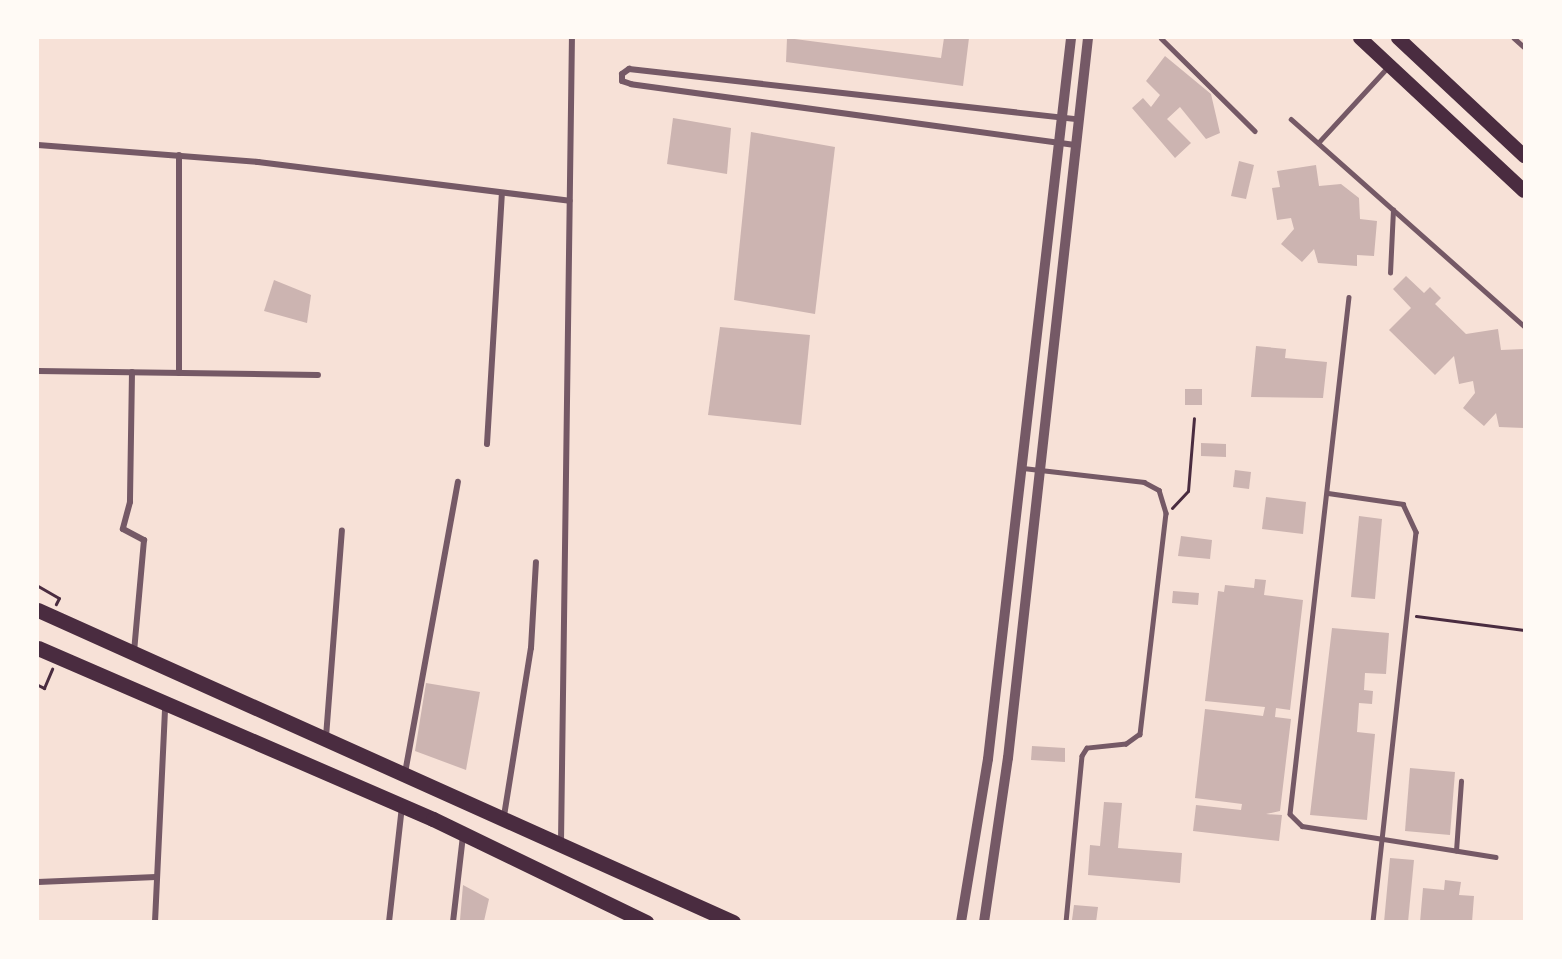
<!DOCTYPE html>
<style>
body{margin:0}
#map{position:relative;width:1562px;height:959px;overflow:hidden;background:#f7e1d7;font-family:"Roboto Condensed",sans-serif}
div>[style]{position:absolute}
.building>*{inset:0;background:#ccb4b1}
.path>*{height:3px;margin:-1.5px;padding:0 1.5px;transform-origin:1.5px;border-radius:1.5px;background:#4a2c40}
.service>*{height:4.5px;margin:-2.25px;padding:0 2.25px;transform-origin:2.25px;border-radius:2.25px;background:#755966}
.minor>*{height:6px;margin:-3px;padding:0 3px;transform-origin:3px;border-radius:3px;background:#755966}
.tertiary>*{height:10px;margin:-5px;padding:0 5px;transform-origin:5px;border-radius:5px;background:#755966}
.primary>*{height:14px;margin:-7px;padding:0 7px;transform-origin:7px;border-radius:7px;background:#4a2c40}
.trunk>*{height:15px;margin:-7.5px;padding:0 7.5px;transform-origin:7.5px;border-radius:7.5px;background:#4a2c40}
span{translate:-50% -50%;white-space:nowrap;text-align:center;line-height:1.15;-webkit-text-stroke:4.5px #fffaf5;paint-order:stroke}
.frame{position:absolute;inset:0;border:39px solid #fffaf5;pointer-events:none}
</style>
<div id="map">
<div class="building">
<div style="clip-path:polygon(787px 38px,941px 58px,944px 38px,969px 38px,963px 86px,786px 62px)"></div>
<div style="clip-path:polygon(1165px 56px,1211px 94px,1220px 133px,1206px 139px,1180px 107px,1167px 119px,1191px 143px,1175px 158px,1132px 108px,1143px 98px,1151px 107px,1160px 95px,1146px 81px)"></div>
<div style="clip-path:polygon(673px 118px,731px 128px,727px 174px,667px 164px)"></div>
<div style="clip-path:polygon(751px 132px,835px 147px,815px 314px,734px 300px)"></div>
<div style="clip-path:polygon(1239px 161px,1254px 165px,1246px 199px,1231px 196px)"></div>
<div style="clip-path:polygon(1316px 165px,1319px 186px,1341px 184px,1359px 198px,1360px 219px,1377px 221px,1374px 256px,1357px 255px,1357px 266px,1318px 263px,1314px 249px,1302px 262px,1281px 244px,1294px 229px,1291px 218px,1277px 220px,1272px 188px,1280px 187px,1277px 171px)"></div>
<div style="clip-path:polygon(1406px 276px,1424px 293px,1430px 287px,1441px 298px,1435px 304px,1466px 334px,1498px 329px,1501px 350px,1524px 349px,1524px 428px,1499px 427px,1496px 413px,1484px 426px,1463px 408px,1475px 393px,1473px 381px,1459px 384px,1454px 356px,1435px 375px,1389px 330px,1411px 308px,1393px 289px)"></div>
<div style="clip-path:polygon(274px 280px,311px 295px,307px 323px,264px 311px)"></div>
<div style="clip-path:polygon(720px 327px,810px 335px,801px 425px,708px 415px)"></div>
<div style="clip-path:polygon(1256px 346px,1286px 349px,1285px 358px,1327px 362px,1323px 398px,1251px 397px)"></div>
<div style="clip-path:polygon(1185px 389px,1202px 389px,1202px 405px,1185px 405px)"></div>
<div style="clip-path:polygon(1201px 443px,1226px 444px,1226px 457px,1201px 456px)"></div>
<div style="clip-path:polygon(1235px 470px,1251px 472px,1249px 489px,1233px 487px)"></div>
<div style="clip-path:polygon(1266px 497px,1306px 502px,1303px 534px,1262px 529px)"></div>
<div style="clip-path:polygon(1359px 516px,1382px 519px,1375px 599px,1351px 597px)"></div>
<div style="clip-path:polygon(1181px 536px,1212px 540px,1210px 559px,1178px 556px)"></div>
<div style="clip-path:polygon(1255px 579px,1266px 580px,1264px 595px,1303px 600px,1290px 710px,1276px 708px,1275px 717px,1291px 719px,1280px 811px,1266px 814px,1282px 815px,1279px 841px,1193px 831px,1196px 805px,1241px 810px,1242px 804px,1195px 798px,1205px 709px,1263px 716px,1265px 707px,1205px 701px,1218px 591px,1224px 592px,1225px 585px,1254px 588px)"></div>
<div style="clip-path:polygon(1173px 591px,1199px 593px,1198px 605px,1172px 603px)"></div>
<div style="clip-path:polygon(1332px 628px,1389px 633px,1386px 674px,1365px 673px,1364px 690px,1373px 691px,1372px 704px,1359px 703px,1357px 732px,1375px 734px,1367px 820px,1310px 815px)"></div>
<div style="clip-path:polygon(426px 683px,480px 692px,466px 770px,415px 751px)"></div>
<div style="clip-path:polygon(1032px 746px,1065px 748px,1065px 762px,1031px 760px)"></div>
<div style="clip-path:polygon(1410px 768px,1455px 772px,1450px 835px,1405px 831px)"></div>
<div style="clip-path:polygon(1104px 802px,1122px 803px,1118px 848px,1182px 853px,1180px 883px,1088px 875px,1090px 845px,1100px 846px)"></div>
<div style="clip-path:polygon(1390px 858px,1414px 860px,1408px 922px,1384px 922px)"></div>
<div style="clip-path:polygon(1445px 880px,1461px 882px,1459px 895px,1474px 896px,1472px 922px,1420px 922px,1423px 888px,1444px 890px)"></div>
<div style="clip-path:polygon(463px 885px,489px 899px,484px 921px,460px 920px)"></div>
<div style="clip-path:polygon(1074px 905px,1098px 907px,1096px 922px,1072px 920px)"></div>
</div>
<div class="path">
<div style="left:1172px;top:508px;width:23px;rotate:-47deg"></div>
<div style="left:1188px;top:491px;width:73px;rotate:-85.3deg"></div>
<div style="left:38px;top:586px;width:24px;rotate:30deg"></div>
<div style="left:59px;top:598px;width:7px;rotate:117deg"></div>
<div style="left:1416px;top:616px;width:109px;rotate:7.4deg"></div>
<div style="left:38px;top:685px;width:7px;rotate:27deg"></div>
<div style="left:44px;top:688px;width:21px;rotate:-67deg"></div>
</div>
<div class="service">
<div style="left:1161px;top:38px;width:132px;rotate:44.7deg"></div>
<div style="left:1514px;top:38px;width:13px;rotate:42deg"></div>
<div style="left:1291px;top:119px;width:312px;rotate:41.6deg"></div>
<div style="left:1318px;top:143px;width:102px;rotate:-47.4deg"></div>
<div style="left:1390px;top:273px;width:63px;rotate:-87.3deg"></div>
<div style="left:1349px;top:297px;width:520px;rotate:96.51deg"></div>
<div style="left:1290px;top:814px;width:17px;rotate:45deg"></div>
<div style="left:1302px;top:826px;width:196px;rotate:9.1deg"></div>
<div style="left:1023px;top:468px;width:122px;rotate:6.6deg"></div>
<div style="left:1144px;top:482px;width:17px;rotate:28deg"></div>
<div style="left:1159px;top:490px;width:24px;rotate:73deg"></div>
<div style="left:1166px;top:513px;width:223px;rotate:96.7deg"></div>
<div style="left:1140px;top:734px;width:17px;rotate:144deg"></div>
<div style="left:1126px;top:744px;width:39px;rotate:174deg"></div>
<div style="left:1087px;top:748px;width:9px;rotate:122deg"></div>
<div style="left:1082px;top:756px;width:167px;rotate:95.5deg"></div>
<div style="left:1328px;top:493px;width:76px;rotate:8.3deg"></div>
<div style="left:1403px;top:504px;width:31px;rotate:65deg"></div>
<div style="left:1416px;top:532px;width:392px;rotate:96.3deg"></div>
<div style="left:1456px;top:851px;width:70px;rotate:-85.9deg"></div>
</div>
<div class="minor">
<div style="left:38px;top:145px;width:221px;rotate:4.4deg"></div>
<div style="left:258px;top:162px;width:314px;rotate:7.1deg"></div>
<div style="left:1075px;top:145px;width:448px;rotate:-172.2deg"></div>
<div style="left:631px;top:84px;width:9px;rotate:-162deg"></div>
<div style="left:622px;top:81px;width:7px;rotate:-90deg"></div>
<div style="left:622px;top:74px;width:9px;rotate:-36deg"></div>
<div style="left:629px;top:69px;width:452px;rotate:6.4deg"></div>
<div style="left:179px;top:155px;width:218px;rotate:90deg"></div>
<div style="left:38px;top:371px;width:280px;rotate:0.8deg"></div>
<div style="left:132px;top:372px;width:130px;rotate:90.9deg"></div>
<div style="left:130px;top:502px;width:28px;rotate:105deg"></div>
<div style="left:123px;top:529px;width:24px;rotate:28deg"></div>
<div style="left:144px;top:540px;width:111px;rotate:95.1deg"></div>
<div style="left:487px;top:444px;width:249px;rotate:-86.6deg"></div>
<div style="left:326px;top:737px;width:207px;rotate:-85.6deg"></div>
<div style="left:405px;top:773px;width:296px;rotate:-79.7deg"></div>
<div style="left:504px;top:816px;width:170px;rotate:-80.9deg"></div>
<div style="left:531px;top:648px;width:86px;rotate:-86.7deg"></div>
<div style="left:561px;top:842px;width:804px;rotate:-89.22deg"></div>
<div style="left:38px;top:882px;width:118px;rotate:-2.4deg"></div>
<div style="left:155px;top:922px;width:216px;rotate:-87.3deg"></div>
<div style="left:389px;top:922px;width:117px;rotate:-83.6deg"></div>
<div style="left:453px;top:922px;width:88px;rotate:-83.4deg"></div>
</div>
<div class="tertiary">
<div style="left:961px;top:922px;width:165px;rotate:-80.6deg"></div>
<div style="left:988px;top:759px;width:726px;rotate:-83.43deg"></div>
<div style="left:984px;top:922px;width:166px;rotate:-81.7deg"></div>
<div style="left:1008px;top:758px;width:724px;rotate:-83.66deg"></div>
</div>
<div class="primary">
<div style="left:1360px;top:38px;width:224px;rotate:43deg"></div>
<div style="left:1398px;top:38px;width:173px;rotate:43.1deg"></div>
</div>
<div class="trunk">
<div style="left:38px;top:610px;width:762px;rotate:24.18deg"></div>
<div style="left:38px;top:648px;width:430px;rotate:23.4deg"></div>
<div style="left:433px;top:819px;width:237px;rotate:25.8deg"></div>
</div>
<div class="frame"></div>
</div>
